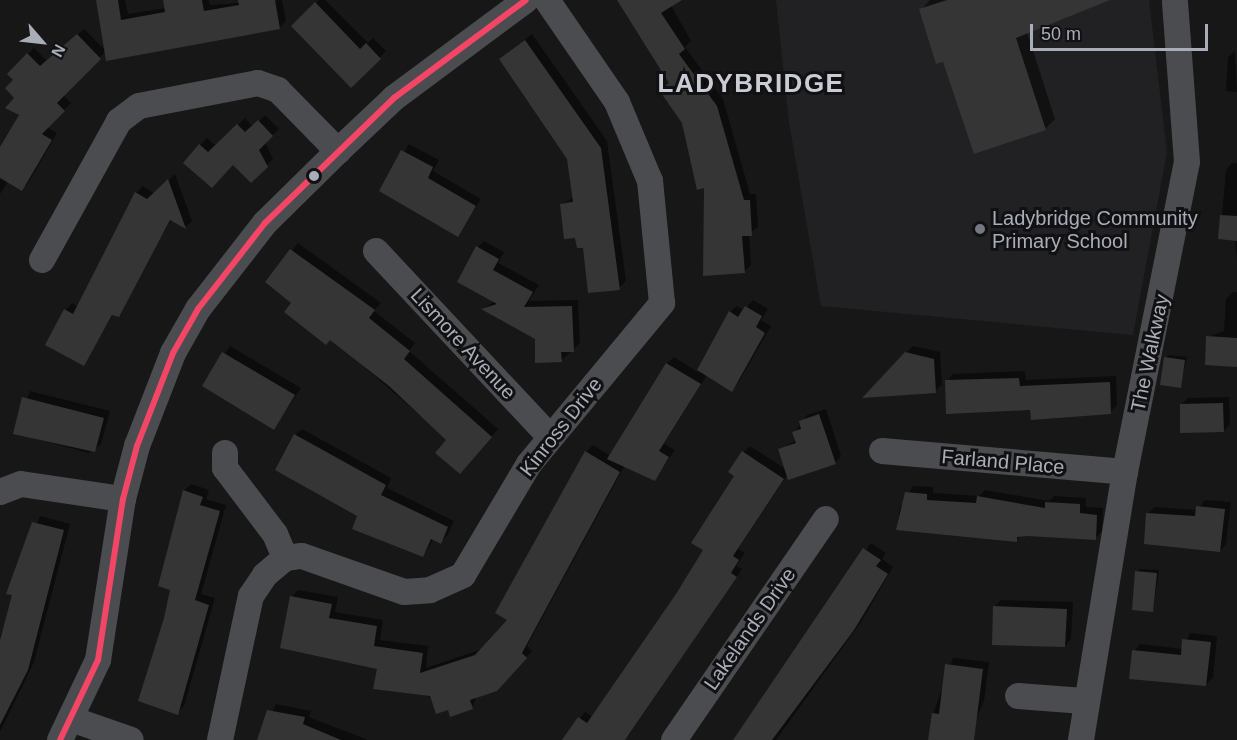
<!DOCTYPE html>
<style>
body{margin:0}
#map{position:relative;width:1237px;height:740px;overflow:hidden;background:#171717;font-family:Arial,sans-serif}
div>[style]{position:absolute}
.built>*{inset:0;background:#212123}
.shadow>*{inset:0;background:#0007}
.building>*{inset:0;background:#353536}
.street>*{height:26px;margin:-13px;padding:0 13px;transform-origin:13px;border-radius:13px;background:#4b4c50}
.bus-1>*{height:6px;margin:-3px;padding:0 3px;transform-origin:3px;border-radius:3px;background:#f34667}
.dots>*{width:16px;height:16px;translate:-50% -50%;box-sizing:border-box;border:3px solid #111113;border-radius:50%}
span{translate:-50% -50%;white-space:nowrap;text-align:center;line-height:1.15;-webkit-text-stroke:6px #111113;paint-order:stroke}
.poi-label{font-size:20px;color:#a8adb8}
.left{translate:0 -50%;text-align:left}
.street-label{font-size:20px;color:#a8adb8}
.district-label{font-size:26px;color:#c9ccd4;font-weight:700;letter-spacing:1.5px}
.north{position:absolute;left:12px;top:12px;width:60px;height:60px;-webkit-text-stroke:4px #111113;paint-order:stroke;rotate:118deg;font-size:16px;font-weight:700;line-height:24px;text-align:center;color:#a8adb8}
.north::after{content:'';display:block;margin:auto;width:21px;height:27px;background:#a8adb8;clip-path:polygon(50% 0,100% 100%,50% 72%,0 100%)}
.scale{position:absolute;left:1030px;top:24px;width:178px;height:27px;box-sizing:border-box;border:3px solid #a8adb8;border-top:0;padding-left:8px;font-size:18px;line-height:21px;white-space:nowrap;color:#a8adb8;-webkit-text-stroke:4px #111113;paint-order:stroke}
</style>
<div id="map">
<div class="built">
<div style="clip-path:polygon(776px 0,1149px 0,1167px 152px,1133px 335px,821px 306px,789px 123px)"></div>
</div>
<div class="shadow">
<div style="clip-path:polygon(97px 0,125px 0,128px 14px,166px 8px,166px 0,209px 0,210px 5px,282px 0,286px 21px,279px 28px,106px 51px,63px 95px,71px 103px,47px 127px,57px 133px,29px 182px,22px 189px,8px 181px,0 194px,0 150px,21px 115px,15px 80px,9px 74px,34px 48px,47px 61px,84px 29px,106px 51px)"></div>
<div style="clip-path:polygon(319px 0,325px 0,368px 43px,373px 38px,386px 51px,351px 86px,293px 26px)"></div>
<div style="clip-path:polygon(619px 0,668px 0,691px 41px,685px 47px,723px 99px,750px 194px,756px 194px,758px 227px,749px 234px,751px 265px,744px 272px,684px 123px,661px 90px,670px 82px)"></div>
<div style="clip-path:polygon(930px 0,1109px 0,1027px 32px,1055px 119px,1045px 129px,944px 60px,921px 10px)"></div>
<div style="clip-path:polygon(evenodd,532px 34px,607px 141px,626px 281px,619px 288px,577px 236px,561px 205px,574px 197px,569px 159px,501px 59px,532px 34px,581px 200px,567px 205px,567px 202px,581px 200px)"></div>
<div style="clip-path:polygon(1235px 51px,1237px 92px,1226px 91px,1228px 57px)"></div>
<div style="clip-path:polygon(265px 115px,279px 129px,265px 142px,273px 159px,251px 181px,233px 163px,219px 180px,200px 145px,207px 138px,216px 146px,245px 118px,253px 127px)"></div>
<div style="clip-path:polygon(409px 144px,439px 160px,433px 171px,481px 199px,458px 235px,381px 190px)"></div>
<div style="clip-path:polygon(1232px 163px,1237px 163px,1237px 259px,1235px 239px,1220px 238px,1226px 170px)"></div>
<div style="clip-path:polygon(175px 174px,192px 221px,185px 227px,172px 219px,83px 364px,66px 310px,72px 303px,78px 307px,136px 193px,143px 186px,155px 194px)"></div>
<div style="clip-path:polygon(484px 241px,504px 252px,498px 263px,539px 285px,529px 301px,578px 300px,580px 343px,561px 361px,536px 338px,483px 309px,495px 301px,478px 247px)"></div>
<div style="clip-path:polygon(298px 243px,381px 303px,374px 311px,415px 343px,409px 351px,498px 429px,467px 465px,448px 440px,267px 282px)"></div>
<div style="clip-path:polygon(1233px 292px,1237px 292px,1237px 366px,1208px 337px,1224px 331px,1226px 299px)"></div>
<div style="clip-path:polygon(753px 300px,768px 309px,761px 320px,771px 326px,738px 383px,732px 390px,707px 375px,664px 444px,675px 450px,655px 479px,625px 465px,527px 646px,532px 651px,503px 682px,477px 696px,472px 707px,448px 708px,378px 668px,291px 597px,298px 590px,338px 597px,335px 612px,383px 620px,380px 640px,428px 646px,426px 668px,482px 649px,510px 620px,586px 452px,593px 445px,611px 456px,667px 363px,674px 357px,698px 372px,730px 312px,737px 306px,744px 310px)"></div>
<div style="clip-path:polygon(230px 346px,301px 388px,274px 428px,204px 385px)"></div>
<div style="clip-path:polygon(913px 346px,940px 352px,942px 384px,935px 391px,906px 353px)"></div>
<div style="clip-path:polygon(1169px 355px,1187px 357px,1180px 386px,1166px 358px)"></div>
<div style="clip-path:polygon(1025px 371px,1026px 380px,1116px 376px,1117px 405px,1110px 412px,1032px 408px,947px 381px,953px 374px)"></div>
<div style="clip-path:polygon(30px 391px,110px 411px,101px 444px,89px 453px,15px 433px)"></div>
<div style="clip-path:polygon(1229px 397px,1230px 424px,1224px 431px,1181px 405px,1188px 398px)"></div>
<div style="clip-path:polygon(826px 409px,841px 456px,835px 463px,788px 474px,738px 549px,745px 553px,736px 566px,742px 569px,629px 735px,624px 740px,564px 740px,585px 712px,593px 717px,677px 595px,705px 550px,744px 452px,750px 446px,787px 470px,780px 450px,796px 440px,794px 433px,807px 415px)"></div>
<div style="clip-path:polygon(302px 429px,391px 478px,387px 488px,454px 521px,447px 536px,440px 542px,434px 539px,423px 555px,295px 435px)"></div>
<div style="clip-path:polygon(191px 484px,209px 490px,206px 499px,226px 505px,201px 594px,215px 598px,184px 706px,177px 713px,166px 619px,184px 491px)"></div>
<div style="clip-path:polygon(913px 486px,933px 487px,933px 493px,979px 496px,985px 490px,1049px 501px,1054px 496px,1086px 498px,1086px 507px,1103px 508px,1102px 531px,1096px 538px,1021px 535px,1016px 541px,898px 528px,899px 510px)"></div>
<div style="clip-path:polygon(1205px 500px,1231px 502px,1226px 544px,1220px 551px,1148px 514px,1154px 507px,1197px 510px)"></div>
<div style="clip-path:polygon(40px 516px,70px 524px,34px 662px,0 732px,0 637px,14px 594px,8px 593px)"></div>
<div style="clip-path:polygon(871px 543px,886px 553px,882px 559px,893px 567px,861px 622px,776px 740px,733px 740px)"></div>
<div style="clip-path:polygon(1140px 569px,1159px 570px,1153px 610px,1137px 572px)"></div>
<div style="clip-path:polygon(1001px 600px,1073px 602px,1071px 639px,1065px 646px,994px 607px)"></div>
<div style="clip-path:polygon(1190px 633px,1217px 636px,1213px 678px,1206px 684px,1134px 651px,1140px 644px,1183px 649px)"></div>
<div style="clip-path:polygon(953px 658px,989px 662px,984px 701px,967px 740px,939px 740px,933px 714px)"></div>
<div style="clip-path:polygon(276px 704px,311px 711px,309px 717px,368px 740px,259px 740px)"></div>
</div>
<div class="building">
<div style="clip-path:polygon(96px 0,118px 0,121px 20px,165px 12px,163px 0,202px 0,204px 11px,239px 5px,238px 0,275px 0,280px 29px,106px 61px)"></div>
<div style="clip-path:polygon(617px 0,682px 0,661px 13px,685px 49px,679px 54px,717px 106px,744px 200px,750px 200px,752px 236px,742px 236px,745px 273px,703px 276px,704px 188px,697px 190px,682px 123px,659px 90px,669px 83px)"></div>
<div style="clip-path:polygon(947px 0,1110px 0,1016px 38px,1046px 130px,974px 154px,943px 62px,936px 64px,919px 9px)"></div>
<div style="clip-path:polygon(315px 2px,360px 49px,366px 43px,381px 59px,351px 88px,291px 26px)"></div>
<div style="clip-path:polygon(77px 34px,101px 59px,57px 103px,65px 111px,42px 134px,52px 140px,22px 191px,0 178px,0 147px,19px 115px,5px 108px,14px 98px,5px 88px,13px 80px,7px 74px,27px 53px,40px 66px)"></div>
<div style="clip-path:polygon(525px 40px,601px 148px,620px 290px,588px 293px,583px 248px,577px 248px,575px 238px,564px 239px,560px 204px,573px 202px,567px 159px,499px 59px)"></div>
<div style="clip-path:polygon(258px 120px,273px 136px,259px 150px,268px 167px,251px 183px,233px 165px,212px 188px,183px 163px,199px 144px,208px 152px,237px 124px,245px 132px)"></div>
<div style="clip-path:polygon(401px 150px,433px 167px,428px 178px,476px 206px,458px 237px,379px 191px)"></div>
<div style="clip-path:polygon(168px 179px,186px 229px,170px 220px,119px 317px,112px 315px,84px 366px,45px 345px,64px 309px,73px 314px,135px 192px,147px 199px)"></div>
<div style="clip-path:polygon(1220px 215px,1237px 216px,1237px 241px,1218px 239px)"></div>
<div style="clip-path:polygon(476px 246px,499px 259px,493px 270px,533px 292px,524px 307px,572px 306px,574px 352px,561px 352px,562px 362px,535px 363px,535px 339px,481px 309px,497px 304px,457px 282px)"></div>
<div style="clip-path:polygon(290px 249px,375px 310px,369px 318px,410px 351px,404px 359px,492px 437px,460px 474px,435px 453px,446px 440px,389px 386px,330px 340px,326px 345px,284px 312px,291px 303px,265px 282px)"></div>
<div style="clip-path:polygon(745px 306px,762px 316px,756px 327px,765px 333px,732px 392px,697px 370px,729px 311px,738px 317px)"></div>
<div style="clip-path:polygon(1206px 336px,1237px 338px,1237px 367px,1205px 365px)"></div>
<div style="clip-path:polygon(222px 352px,295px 395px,274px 430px,202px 386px)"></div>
<div style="clip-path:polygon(905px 352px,934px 359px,936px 393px,862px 398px)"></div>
<div style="clip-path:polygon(1164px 357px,1185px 360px,1181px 388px,1160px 385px)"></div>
<div style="clip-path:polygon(666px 363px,701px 384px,659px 451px,669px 457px,655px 481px,607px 459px)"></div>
<div style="clip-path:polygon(1019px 378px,1020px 386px,1110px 382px,1111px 414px,1031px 420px,1030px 410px,946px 414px,945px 380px)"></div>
<div style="clip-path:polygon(22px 397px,104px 418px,95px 452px,13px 434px)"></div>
<div style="clip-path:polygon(1223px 403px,1224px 432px,1180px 433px,1180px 404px)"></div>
<div style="clip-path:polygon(819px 414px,836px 464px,788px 480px,778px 449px,796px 443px,792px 432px,801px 429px,799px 421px)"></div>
<div style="clip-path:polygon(294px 434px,386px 485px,381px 495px,448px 527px,441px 544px,431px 539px,423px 557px,352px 529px,357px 516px,275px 470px)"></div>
<div style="clip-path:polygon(585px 451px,620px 472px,522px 653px,527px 658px,497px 691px,470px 700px,473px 709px,450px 717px,448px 710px,436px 714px,430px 696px,373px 689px,377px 669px,280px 648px,290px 596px,332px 604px,329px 618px,377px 626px,374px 646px,423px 653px,420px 673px,475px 655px,507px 620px,495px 613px)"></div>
<div style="clip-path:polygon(742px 451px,784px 479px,733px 556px,739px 560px,731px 573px,737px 577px,625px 740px,562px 740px,578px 717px,587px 723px,676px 594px,703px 550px,691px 543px,734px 476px,728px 472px)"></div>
<div style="clip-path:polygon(183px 490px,203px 497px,200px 505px,220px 511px,195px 600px,209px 605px,178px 715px,138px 701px,164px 618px,170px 590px,158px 586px)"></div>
<div style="clip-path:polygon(905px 492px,927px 494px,927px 500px,976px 503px,977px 496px,1045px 508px,1045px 502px,1080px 504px,1080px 513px,1097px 515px,1096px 540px,1027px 536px,1017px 537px,1017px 542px,896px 530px)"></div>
<div style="clip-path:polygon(1196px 506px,1225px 509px,1220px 552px,1144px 544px,1146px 513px,1195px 516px)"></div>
<div style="clip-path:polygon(32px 522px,64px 530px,28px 670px,0 725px,0 640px,12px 595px,6px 594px)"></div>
<div style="clip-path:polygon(863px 548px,881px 560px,876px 566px,888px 574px,854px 630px,772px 740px,733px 740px)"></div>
<div style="clip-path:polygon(1135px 571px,1157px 573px,1153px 612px,1132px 610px)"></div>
<div style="clip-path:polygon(993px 606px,1067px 609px,1065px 647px,992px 645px)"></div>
<div style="clip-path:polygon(1182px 639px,1211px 642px,1206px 686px,1129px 679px,1132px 650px,1181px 655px)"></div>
<div style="clip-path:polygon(945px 664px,983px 669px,974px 740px,928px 740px,932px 713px,939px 714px)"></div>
<div style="clip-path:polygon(267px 710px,305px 717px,303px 724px,341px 740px,257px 740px)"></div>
</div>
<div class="street">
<div style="left:376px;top:251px;width:255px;rotate:46.9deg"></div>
<div style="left:42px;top:260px;width:159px;rotate:-61deg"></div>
<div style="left:119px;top:121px;width:25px;rotate:-37deg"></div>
<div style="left:139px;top:106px;width:121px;rotate:-10.9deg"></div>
<div style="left:258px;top:83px;width:21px;rotate:19deg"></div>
<div style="left:278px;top:90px;width:86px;rotate:45.5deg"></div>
<div style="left:882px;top:451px;width:244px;rotate:4.9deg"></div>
<div style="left:225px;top:453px;width:15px;rotate:90deg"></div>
<div style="left:225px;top:468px;width:83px;rotate:52.9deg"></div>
<div style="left:275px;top:534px;width:26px;rotate:67deg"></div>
<div style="left:0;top:492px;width:22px;rotate:-21deg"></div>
<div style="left:21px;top:484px;width:103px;rotate:8.4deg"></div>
<div style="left:1018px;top:696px;width:66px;rotate:4.3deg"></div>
<div style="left:74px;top:720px;width:60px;rotate:19.3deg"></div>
<div style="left:60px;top:740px;width:89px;rotate:-64.6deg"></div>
<div style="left:98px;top:660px;width:163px;rotate:-81.2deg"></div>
<div style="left:123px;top:499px;width:55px;rotate:-75.2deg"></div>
<div style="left:137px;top:446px;width:100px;rotate:-68.8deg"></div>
<div style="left:173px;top:353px;width:51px;rotate:-60.4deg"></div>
<div style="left:198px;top:309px;width:109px;rotate:-52.1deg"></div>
<div style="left:265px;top:223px;width:103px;rotate:-44.6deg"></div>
<div style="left:338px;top:151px;width:77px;rotate:-43.4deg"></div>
<div style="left:394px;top:98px;width:164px;rotate:-36.6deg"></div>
<div style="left:220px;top:740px;width:147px;rotate:-77.9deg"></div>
<div style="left:251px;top:596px;width:25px;rotate:-56deg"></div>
<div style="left:265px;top:575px;width:26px;rotate:-40deg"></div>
<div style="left:285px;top:558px;width:17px;rotate:-7deg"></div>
<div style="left:302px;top:556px;width:108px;rotate:19.4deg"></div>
<div style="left:404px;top:592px;width:26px;rotate:-4deg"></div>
<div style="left:430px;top:590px;width:36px;rotate:-24deg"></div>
<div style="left:463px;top:575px;width:129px;rotate:-59.3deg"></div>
<div style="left:529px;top:464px;width:209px;rotate:-50.4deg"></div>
<div style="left:662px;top:303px;width:123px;rotate:-95.6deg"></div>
<div style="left:650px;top:181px;width:86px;rotate:-112.7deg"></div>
<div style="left:617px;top:102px;width:124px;rotate:-124.5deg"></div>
<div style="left:674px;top:740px;width:268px;rotate:-55.5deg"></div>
<div style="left:1081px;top:740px;width:272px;rotate:-80.7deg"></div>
<div style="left:1125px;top:472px;width:316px;rotate:-78.7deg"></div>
<div style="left:1187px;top:162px;width:160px;rotate:-94.3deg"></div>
</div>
<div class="bus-1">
<div style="left:60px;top:740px;width:89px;rotate:-64.6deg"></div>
<div style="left:98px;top:660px;width:163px;rotate:-81.2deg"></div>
<div style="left:123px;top:499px;width:55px;rotate:-75.2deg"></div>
<div style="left:137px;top:446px;width:100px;rotate:-68.8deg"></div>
<div style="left:173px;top:353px;width:51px;rotate:-60.4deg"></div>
<div style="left:198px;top:309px;width:109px;rotate:-52.1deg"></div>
<div style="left:265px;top:223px;width:180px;rotate:-44.1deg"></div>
<div style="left:394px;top:98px;width:164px;rotate:-36.6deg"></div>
</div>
<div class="dots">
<div style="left:314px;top:176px;background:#a8adb8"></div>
<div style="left:980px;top:229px;background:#757880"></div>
</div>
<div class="poi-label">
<span class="left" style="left:992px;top:230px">Ladybridge Community<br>Primary School</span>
</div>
<div class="street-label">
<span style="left:463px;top:344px;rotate:47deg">Lismore Avenue</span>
<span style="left:1150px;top:353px;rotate:-78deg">The Walkway</span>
<span style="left:561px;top:427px;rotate:-52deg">Kinross Drive</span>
<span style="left:1003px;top:462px;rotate:5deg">Farland Place</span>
<span style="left:750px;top:629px;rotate:-55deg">Lakelands Drive</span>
</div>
<div class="district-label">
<span style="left:751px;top:84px">LADYBRIDGE</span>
</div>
<div class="north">N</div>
<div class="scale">50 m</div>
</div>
